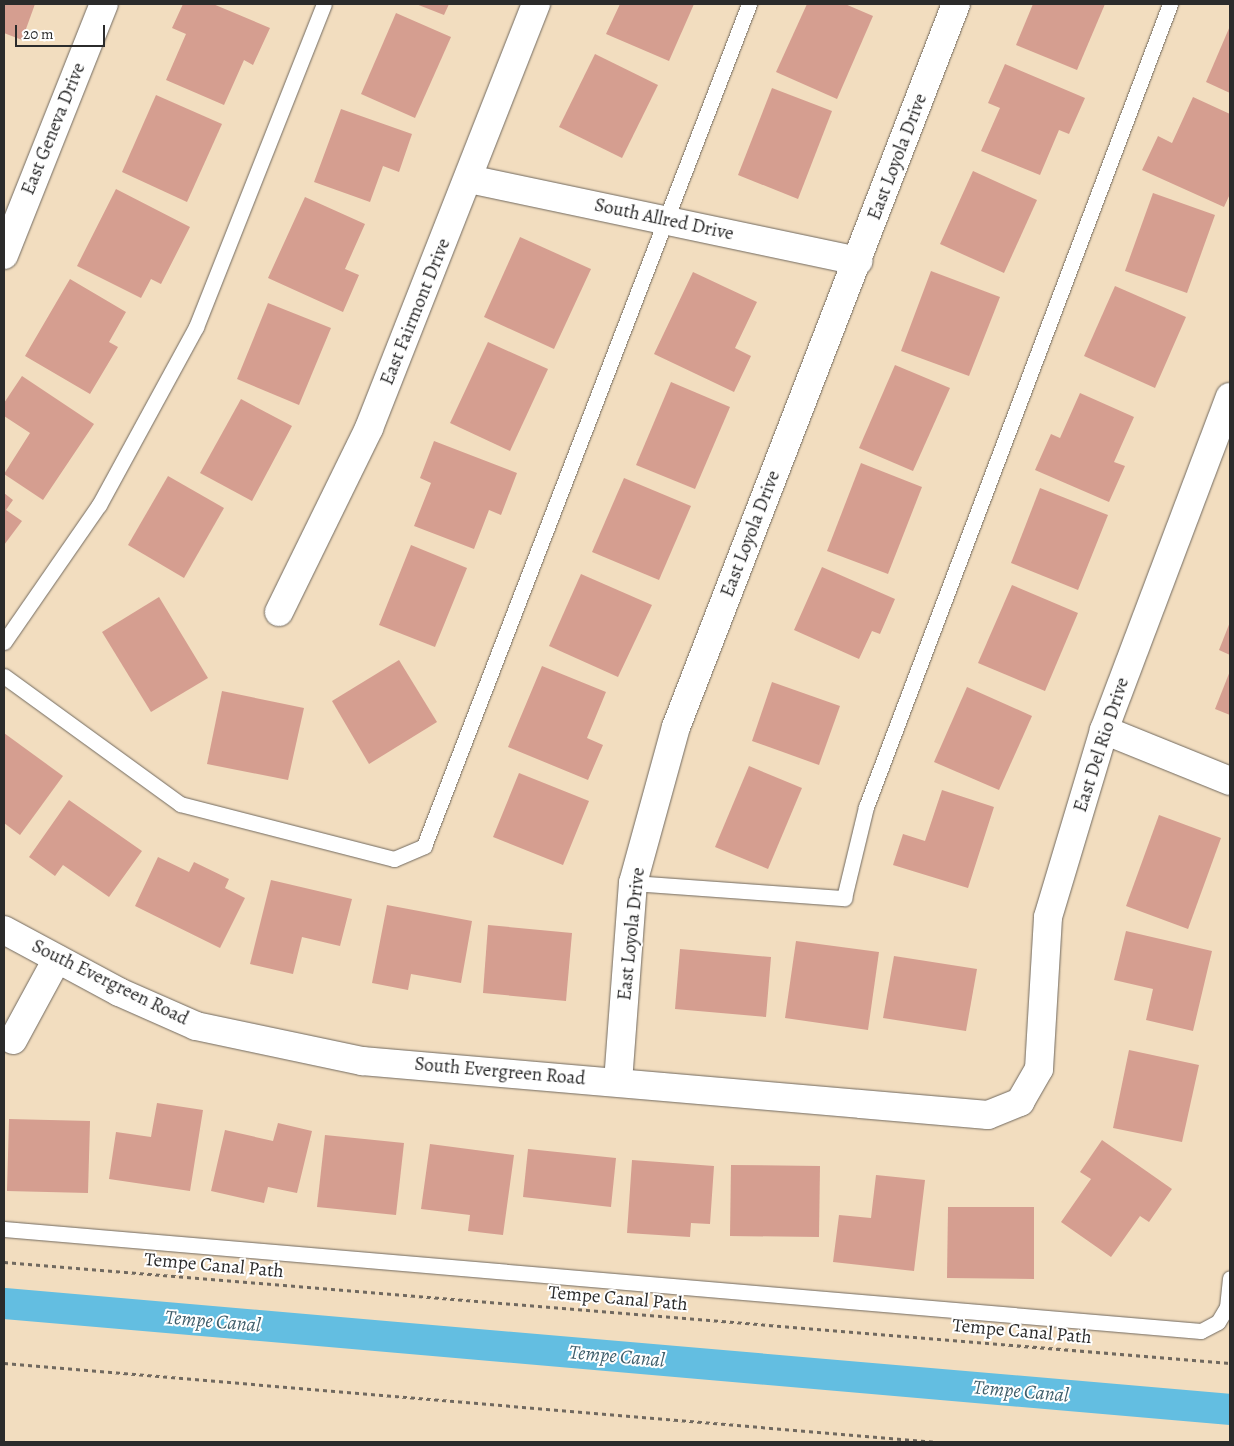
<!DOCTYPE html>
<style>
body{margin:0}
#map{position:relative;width:1234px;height:1446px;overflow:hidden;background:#f2ddbf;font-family:Alegreya,serif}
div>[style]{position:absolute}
.canal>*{height:31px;margin:-15.5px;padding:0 15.5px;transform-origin:15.5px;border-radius:15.5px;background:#63bee1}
.building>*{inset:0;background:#d59e90}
.path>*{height:3px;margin-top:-1.5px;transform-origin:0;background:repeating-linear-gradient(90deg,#71695f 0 4px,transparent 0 8px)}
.roads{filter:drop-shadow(0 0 1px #71695f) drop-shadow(0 0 1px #71695f)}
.service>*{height:15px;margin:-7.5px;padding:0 7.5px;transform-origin:7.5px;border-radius:7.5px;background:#fff}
.minor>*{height:28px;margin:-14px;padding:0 14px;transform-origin:14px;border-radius:14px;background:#fff}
span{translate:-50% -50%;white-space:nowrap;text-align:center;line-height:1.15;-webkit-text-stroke:4px #fff;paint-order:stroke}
.street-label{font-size:19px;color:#2b2b2b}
.water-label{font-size:20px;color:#3f5e6b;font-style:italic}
.frame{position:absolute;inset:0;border:5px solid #2b2b2b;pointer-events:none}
.scale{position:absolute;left:15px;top:25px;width:90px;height:22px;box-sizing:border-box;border:2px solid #2b2b2b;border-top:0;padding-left:6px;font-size:15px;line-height:18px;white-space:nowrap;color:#2b2b2b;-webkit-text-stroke:4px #fff;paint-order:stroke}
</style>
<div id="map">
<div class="canal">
<div style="left:4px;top:1303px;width:1231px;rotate:4.94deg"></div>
</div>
<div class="building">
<div style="clip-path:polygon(4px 4px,35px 4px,22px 40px,4px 33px)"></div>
<div style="clip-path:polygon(183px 4px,213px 4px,270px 28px,253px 65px,244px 60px,224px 105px,166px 80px,186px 34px,172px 28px)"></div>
<div style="clip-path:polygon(416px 4px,449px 4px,444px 15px)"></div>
<div style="clip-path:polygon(620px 4px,694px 4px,669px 61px,606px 34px)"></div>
<div style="clip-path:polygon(807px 4px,845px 4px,873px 16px,837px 99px,776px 72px)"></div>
<div style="clip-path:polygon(1033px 4px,1105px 4px,1077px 70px,1016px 45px)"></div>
<div style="clip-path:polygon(396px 13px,451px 37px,415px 118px,361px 94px)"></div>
<div style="clip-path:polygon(1230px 26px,1230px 93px,1206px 82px)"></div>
<div style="clip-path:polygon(595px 54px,658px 85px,622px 158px,559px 127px)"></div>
<div style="clip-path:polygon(1005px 64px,1085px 98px,1069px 134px,1059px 130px,1040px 175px,981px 151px,1000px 108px,988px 103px)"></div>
<div style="clip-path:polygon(772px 88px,832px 111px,798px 199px,738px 175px)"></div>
<div style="clip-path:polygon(156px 95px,222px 124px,187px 202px,122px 172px)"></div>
<div style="clip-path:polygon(1193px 97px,1230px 114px,1230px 194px,1224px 207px,1142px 170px,1158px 136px,1172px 143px)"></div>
<div style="clip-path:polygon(341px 109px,412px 134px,399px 172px,383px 166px,370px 202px,314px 182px)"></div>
<div style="clip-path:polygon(973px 171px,1037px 200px,1004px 273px,940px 244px)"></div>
<div style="clip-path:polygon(116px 189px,190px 227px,161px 284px,151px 279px,141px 298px,77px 266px)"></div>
<div style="clip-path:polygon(1153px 193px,1215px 215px,1187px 293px,1125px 271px)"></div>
<div style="clip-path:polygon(305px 197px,365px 224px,345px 269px,359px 275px,343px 312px,268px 278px)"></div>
<div style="clip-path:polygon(520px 237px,591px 269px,554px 349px,484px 317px)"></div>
<div style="clip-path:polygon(931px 271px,1000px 297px,969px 376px,901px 351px)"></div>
<div style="clip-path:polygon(693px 272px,757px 302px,735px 348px,751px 356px,734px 392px,654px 354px)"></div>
<div style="clip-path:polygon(70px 279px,126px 312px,109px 342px,118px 347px,90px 394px,25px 356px)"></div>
<div style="clip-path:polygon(1115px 286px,1186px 317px,1155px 388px,1084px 356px)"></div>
<div style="clip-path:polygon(268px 303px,331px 328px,299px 405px,237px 379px)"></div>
<div style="clip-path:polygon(488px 342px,548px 369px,510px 451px,450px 423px)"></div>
<div style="clip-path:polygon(895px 365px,950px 388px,913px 471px,859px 448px)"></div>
<div style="clip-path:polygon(22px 376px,94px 424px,43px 500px,4px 474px,30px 433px,4px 416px,4px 403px)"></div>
<div style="clip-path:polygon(671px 382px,730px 407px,695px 489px,636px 465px)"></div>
<div style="clip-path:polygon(1080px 393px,1134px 417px,1114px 462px,1125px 466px,1109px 502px,1035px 470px,1051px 434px,1060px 438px)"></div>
<div style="clip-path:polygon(241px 399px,292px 426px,252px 501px,200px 473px)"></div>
<div style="clip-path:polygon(434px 441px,517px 473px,501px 515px,489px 510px,474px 549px,414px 526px,431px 483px,420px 478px)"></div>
<div style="clip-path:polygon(861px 463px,922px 487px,888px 574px,827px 551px)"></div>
<div style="clip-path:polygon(168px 476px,224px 508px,184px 578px,128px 545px)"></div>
<div style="clip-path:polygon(624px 478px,691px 506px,659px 580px,592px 552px)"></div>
<div style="clip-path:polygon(1040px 488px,1108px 515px,1078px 590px,1011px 563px)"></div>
<div style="clip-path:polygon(4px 493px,13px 500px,6px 510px,22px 521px,4px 545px)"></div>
<div style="clip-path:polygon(411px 545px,467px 568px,435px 647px,379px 625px)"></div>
<div style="clip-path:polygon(822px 567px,895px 599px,880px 634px,872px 631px,859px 659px,794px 630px)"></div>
<div style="clip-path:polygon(581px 574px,652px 605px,618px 677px,549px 646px)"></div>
<div style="clip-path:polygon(1012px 585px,1078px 613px,1045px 691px,978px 663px)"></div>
<div style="clip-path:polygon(159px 597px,208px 678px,151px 712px,102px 632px)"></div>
<div style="clip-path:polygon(1230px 622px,1230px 655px,1219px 650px)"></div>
<div style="clip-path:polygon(399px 660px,437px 722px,369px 764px,332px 701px)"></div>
<div style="clip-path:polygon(542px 666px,606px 692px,587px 738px,603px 745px,588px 780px,508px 747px)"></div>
<div style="clip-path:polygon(1230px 671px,1230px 715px,1215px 709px)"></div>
<div style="clip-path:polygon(772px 682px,840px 706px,819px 765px,752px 741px)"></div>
<div style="clip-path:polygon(967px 687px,1032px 716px,999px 790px,934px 762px)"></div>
<div style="clip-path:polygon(222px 691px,304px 708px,288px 780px,207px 764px)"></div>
<div style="clip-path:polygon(4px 733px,63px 776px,20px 835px,4px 823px)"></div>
<div style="clip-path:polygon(749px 766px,802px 788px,768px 869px,715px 847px)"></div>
<div style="clip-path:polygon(519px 773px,589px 801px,563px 865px,493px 837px)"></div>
<div style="clip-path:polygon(942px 790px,994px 807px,968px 888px,893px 865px,903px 834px,925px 841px)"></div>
<div style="clip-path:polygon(69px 800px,142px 851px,109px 897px,63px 865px,55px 876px,29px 857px)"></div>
<div style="clip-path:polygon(1159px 815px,1221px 838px,1188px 929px,1126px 906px)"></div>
<div style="clip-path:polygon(158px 857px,189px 872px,194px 862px,229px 879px,225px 888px,245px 898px,220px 948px,135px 906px)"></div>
<div style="clip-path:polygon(271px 880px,352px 899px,340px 946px,302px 937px,293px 974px,250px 964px)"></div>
<div style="clip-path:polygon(387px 905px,472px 921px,461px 983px,411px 974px,408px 990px,372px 983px)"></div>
<div style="clip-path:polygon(488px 925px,572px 933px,566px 1001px,483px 993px)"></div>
<div style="clip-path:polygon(1126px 931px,1212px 951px,1193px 1031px,1146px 1020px,1153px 989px,1114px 980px)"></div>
<div style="clip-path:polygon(796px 941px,879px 952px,868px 1030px,785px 1018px)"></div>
<div style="clip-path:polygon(680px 949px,771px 957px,766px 1017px,675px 1009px)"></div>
<div style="clip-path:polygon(894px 956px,977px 969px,966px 1031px,883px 1018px)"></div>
<div style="clip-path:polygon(1129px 1050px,1199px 1065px,1182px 1142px,1113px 1128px)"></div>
<div style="clip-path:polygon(157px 1103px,203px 1110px,190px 1191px,109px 1179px,116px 1132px,151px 1137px)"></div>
<div style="clip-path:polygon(9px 1119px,90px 1121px,88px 1193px,7px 1191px)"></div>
<div style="clip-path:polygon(278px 1123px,312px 1131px,297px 1193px,268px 1187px,264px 1203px,211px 1191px,225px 1130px,273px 1141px)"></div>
<div style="clip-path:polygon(325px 1135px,404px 1143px,396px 1215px,317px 1207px)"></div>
<div style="clip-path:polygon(1102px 1140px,1172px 1189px,1149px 1222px,1140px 1216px,1111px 1257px,1061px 1222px,1091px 1179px,1080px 1172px)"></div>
<div style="clip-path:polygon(430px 1144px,514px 1155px,503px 1235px,468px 1231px,470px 1215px,421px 1209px)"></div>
<div style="clip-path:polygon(528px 1149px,616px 1158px,611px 1207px,523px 1197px)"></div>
<div style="clip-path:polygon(632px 1160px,714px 1166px,710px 1224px,691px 1223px,690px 1237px,627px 1233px)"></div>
<div style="clip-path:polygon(731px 1165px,820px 1166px,819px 1237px,730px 1236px)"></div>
<div style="clip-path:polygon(876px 1175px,925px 1180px,914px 1271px,833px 1262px,839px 1215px,871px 1218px)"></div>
<div style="clip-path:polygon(948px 1207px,1034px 1207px,1034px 1279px,947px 1278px)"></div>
</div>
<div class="path">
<div style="left:4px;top:1262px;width:1230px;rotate:4.71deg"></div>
<div style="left:4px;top:1363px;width:936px;rotate:4.84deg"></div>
</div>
<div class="roads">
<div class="service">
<div style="left:4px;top:642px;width:167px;rotate:-55.3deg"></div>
<div style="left:99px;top:505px;width:203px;rotate:-61.4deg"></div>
<div style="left:196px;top:327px;width:347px;rotate:-68.4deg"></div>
<div style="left:4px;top:676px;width:218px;rotate:36deg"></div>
<div style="left:180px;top:804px;width:221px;rotate:14.4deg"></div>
<div style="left:394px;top:859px;width:33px;rotate:-23deg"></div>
<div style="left:424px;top:846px;width:903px;rotate:-68.89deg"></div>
<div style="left:633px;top:883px;width:212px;rotate:4.1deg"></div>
<div style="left:844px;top:898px;width:94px;rotate:-76.4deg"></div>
<div style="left:866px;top:807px;width:859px;rotate:-69.26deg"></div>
<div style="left:4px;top:1229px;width:1201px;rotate:4.87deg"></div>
<div style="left:1201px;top:1331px;width:19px;rotate:-28deg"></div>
<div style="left:1218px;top:1322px;width:17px;rotate:-59deg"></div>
<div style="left:1227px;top:1307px;width:29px;rotate:-84deg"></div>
</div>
<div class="minor">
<div style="left:469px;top:179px;width:398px;rotate:11.9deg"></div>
<div style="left:4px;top:255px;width:270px;rotate:-68.3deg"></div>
<div style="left:279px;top:612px;width:205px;rotate:-63.9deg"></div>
<div style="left:369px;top:428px;width:456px;rotate:-68.5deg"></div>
<div style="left:1104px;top:730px;width:136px;rotate:22deg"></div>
<div style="left:4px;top:930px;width:131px;rotate:28.3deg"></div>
<div style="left:119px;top:992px;width:84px;rotate:23.8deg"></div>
<div style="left:196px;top:1026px;width:170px;rotate:11.9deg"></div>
<div style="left:362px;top:1061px;width:628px;rotate:4.93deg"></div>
<div style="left:988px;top:1115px;width:35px;rotate:-22deg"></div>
<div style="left:1020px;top:1102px;width:38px;rotate:-60deg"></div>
<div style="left:1039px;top:1069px;width:152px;rotate:-86.6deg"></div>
<div style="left:1048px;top:917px;width:195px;rotate:-73.3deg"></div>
<div style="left:1104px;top:730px;width:356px;rotate:-69.3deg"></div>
<div style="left:13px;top:1040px;width:92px;rotate:-61.5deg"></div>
<div style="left:618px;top:1082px;width:200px;rotate:-85.7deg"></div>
<div style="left:633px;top:883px;width:162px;rotate:-74.6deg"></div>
<div style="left:676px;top:727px;width:775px;rotate:-68.83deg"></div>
</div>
</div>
<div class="street-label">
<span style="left:54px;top:129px;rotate:-68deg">East Geneva Drive</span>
<span style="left:898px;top:157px;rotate:-69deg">East Loyola Drive</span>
<span style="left:664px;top:220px;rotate:12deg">South Allred Drive</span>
<span style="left:416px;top:312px;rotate:-68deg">East Fairmont Drive</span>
<span style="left:751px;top:534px;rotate:-69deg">East Loyola Drive</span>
<span style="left:1102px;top:745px;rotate:-72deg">East Del Rio Drive</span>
<span style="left:632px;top:934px;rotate:-84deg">East Loyola Drive</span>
<span style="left:110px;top:983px;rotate:26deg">South Evergreen Road</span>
<span style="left:500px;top:1072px;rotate:5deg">South Evergreen Road</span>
<span style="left:214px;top:1266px;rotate:5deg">Tempe Canal Path</span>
<span style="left:618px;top:1299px;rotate:5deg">Tempe Canal Path</span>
<span style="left:1022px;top:1332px;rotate:5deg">Tempe Canal Path</span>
</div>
<div class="water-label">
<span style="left:213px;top:1321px;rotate:5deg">Tempe Canal</span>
<span style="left:617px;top:1356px;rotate:5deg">Tempe Canal</span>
<span style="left:1021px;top:1391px;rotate:5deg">Tempe Canal</span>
</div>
<div class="frame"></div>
<div class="scale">20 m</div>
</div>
